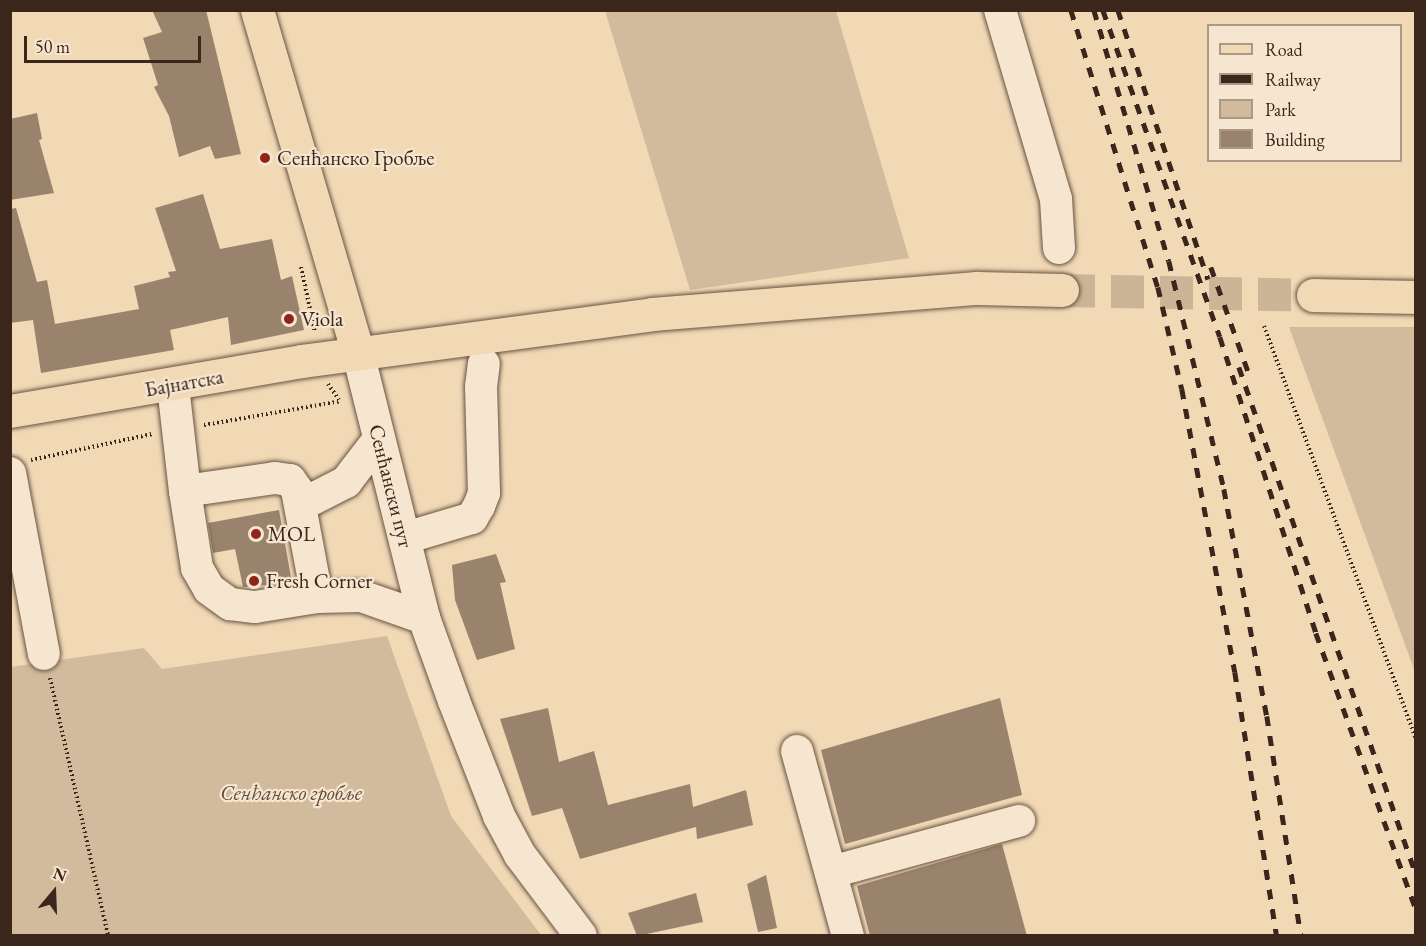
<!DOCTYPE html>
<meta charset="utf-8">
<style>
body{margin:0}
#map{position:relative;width:1426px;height:946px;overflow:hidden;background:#f1d9b6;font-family:"EB Garamond",serif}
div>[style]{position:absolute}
.green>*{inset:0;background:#d2bb9c}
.building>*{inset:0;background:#99836c}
.major-tunnel>*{height:33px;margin-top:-16.5px;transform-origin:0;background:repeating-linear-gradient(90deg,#ccb597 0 33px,transparent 0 49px)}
.path>*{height:4px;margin-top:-2px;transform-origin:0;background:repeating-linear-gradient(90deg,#3a261b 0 1.5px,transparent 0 4.5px)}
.roads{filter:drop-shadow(0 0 2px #685342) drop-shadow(0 0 2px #685342)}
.minor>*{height:32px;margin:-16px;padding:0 16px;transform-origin:16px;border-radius:16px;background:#f6e6d0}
.major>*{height:33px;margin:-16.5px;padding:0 16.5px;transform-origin:16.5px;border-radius:16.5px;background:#f1d9b6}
.rail>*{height:4.5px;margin-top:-2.25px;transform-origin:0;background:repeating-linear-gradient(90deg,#3a261b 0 10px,transparent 0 20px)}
.dots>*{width:16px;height:16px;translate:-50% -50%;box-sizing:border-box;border:3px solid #f6e6d0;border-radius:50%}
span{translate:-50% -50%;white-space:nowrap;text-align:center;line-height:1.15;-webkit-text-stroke:4.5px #f6e6d0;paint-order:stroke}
.poi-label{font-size:21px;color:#3a261b}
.left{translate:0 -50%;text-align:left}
.street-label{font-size:21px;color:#3a261b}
.park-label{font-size:21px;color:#604b3b;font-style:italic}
.frame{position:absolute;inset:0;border:12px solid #3a261b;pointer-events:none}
.legend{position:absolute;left:1207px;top:24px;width:195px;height:138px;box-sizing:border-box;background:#f6e6d0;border:2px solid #ab9988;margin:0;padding:8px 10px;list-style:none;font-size:18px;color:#3a261b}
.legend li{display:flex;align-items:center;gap:12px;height:30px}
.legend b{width:30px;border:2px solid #ab9988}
.north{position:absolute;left:24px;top:862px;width:60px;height:60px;-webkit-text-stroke:4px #f6e6d0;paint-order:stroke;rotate:19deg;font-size:16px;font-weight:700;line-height:24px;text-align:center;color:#3a261b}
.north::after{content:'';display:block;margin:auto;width:21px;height:27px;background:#3a261b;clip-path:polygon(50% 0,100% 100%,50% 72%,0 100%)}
.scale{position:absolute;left:24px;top:36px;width:177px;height:27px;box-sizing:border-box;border:3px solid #3a261b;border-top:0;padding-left:8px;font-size:18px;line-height:21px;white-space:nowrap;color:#3a261b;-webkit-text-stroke:4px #f6e6d0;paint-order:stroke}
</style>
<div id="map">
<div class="green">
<div style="clip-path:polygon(605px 11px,836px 11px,909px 258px,690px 290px)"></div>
<div style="clip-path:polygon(1289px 327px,1415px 327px,1415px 672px)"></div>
<div style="clip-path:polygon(387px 636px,451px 816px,541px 935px,11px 935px,10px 667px,144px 648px,162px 669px)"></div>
</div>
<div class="building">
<div style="clip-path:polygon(152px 10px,206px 10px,241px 154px,215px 159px,210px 146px,179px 157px,169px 116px,154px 87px,158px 85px,143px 38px,162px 32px)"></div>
<div style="clip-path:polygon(37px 113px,42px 139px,39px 140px,54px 193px,10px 200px,10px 119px)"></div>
<div style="clip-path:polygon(203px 194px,220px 249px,272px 239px,281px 280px,292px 276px,304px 330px,231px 345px,228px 317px,170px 330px,174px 350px,41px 373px,33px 320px,10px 323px,10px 209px,16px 208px,37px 282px,47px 280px,55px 324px,139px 309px,134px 286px,170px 277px,168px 272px,176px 271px,155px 208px)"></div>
<div style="clip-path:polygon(279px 510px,292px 583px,243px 587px,235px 549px,213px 553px,208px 523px)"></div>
<div style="clip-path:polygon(496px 554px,506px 582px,500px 583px,515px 649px,477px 660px,455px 600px,452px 565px)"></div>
<div style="clip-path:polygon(1000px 698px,1022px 795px,845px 844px,821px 750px)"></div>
<div style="clip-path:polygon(548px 708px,559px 762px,594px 751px,608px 805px,690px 784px,693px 807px,746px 790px,753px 825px,697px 839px,696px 827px,580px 859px,562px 808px,532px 816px,500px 719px)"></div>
<div style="clip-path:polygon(1002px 844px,1027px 936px,870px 936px,857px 886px)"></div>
<div style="clip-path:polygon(766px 875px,777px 928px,758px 932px,747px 884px)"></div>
<div style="clip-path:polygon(696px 893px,703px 922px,637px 936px,628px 913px)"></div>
</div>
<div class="major-tunnel">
<div style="left:1062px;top:290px;width:251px;rotate:1.1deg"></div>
</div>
<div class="path">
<div style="left:301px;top:267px;width:67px;rotate:78deg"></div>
<div style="left:1264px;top:326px;width:440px;rotate:69.8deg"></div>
<div style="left:328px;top:384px;width:19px;rotate:55deg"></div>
<div style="left:204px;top:425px;width:139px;rotate:-9.9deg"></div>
<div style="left:31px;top:460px;width:124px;rotate:-12.1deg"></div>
<div style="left:50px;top:678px;width:264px;rotate:77.3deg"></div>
</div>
<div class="roads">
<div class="minor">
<div style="left:1000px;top:10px;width:197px;rotate:73.5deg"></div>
<div style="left:1056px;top:199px;width:49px;rotate:86.5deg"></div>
<div style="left:358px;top:353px;width:273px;rotate:76deg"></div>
<div style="left:424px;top:618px;width:88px;rotate:70.1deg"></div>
<div style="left:454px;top:701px;width:123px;rotate:68.6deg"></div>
<div style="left:499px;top:816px;width:44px;rotate:61.7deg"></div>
<div style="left:520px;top:855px;width:101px;rotate:53deg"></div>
<div style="left:173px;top:386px;width:106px;rotate:83.5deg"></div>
<div style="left:185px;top:491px;width:91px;rotate:-8.2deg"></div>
<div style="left:275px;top:478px;width:15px;rotate:8deg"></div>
<div style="left:290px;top:480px;width:12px;rotate:55deg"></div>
<div style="left:297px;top:490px;width:109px;rotate:79.4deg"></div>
<div style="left:10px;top:473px;width:184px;rotate:79.4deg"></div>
<div style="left:185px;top:491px;width:78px;rotate:81.1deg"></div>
<div style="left:197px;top:568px;width:24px;rotate:60deg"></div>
<div style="left:209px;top:589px;width:26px;rotate:36deg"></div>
<div style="left:230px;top:604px;width:25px;rotate:7deg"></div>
<div style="left:255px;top:607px;width:63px;rotate:-9.2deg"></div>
<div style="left:317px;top:597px;width:44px;rotate:-1.3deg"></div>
<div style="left:361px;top:596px;width:67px;rotate:19.2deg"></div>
<div style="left:301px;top:505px;width:51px;rotate:-27.1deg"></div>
<div style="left:346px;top:482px;width:54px;rotate:-52.5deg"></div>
<div style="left:405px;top:538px;width:70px;rotate:-16.6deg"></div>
<div style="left:472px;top:518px;width:14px;rotate:-60deg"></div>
<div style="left:479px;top:506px;width:14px;rotate:-69deg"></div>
<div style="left:484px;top:493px;width:106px;rotate:-91.6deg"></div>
<div style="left:481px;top:387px;width:23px;rotate:-83deg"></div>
<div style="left:797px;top:751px;width:192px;rotate:74.6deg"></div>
<div style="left:831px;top:872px;width:195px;rotate:-15.2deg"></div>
</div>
<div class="major">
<div style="left:257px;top:10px;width:358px;rotate:73.6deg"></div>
<div style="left:1313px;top:295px;width:103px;rotate:1.1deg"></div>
<div style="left:10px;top:411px;width:296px;rotate:-9.7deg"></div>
<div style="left:302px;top:361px;width:353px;rotate:-7.6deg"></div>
<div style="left:652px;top:314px;width:326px;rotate:-4.6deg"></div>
<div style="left:977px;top:288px;width:85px;rotate:1.3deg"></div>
</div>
</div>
<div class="rail">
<div style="left:1071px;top:10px;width:290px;rotate:72.6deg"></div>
<div style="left:1158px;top:287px;width:105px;rotate:76.8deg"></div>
<div style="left:1182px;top:389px;width:288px;rotate:79.4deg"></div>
<div style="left:1235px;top:672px;width:267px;rotate:81deg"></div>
<div style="left:1094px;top:10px;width:262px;rotate:73.4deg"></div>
<div style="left:1169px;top:261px;width:235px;rotate:76.4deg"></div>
<div style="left:1224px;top:489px;width:231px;rotate:79.3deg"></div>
<div style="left:1267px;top:716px;width:223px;rotate:81.2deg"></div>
<div style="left:1103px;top:10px;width:347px;rotate:70.3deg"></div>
<div style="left:1220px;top:337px;width:311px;rotate:72deg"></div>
<div style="left:1316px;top:633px;width:294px;rotate:70.1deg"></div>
<div style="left:1118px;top:10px;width:284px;rotate:71.5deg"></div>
<div style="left:1211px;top:267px;width:114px;rotate:70.4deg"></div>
<div style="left:1239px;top:367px;width:537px;rotate:70.76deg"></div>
</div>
<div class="dots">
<div style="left:265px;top:158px;background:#8f2418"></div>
<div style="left:289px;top:319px;background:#8f2418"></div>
<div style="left:256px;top:534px;background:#8f2418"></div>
<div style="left:254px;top:581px;background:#8f2418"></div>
</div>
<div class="poi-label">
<span class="left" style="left:277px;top:158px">Сенћанско Гробље</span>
<span class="left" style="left:301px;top:319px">Viola</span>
<span class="left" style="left:268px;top:534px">MOL</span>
<span class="left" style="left:266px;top:581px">Fresh Corner</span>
</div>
<div class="street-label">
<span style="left:184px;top:383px;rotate:-10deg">Бајнатска</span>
<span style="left:391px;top:486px;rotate:76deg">Сенћански пут</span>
</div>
<div class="park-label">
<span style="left:291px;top:793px">Сенћанско гробље</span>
</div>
<div class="frame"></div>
<ul class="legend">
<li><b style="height:8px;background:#f1d9b6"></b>Road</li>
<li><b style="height:8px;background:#3a261b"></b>Railway</li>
<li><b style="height:16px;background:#d2bb9c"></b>Park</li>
<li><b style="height:16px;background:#99836c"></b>Building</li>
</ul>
<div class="north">N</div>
<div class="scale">50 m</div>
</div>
